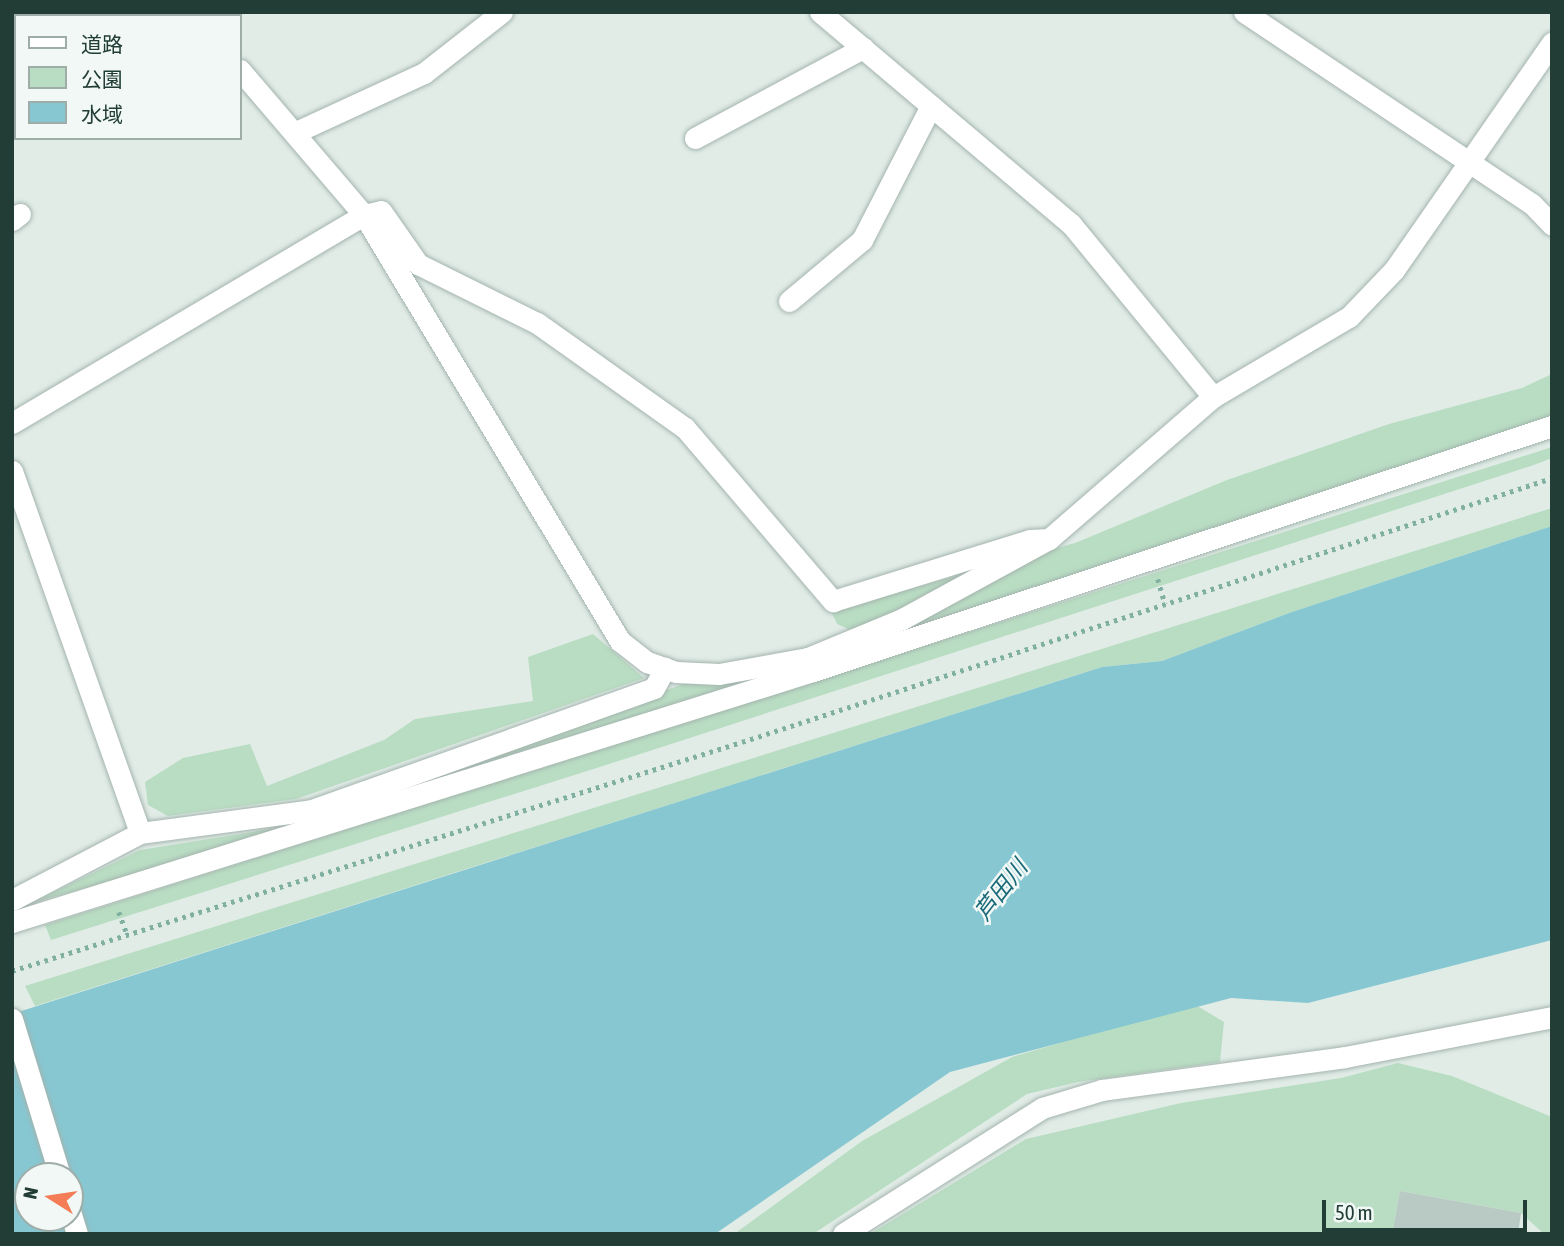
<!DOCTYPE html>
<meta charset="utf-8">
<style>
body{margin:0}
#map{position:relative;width:1564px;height:1246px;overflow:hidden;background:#e1ece7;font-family:"Asap Condensed","Noto Sans JP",sans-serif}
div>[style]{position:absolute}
.green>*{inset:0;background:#b9ddc3}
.water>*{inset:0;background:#87c7d2}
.building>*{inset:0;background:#b9c9c3}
.path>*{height:4.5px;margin-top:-2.25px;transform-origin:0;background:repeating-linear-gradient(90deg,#80b0a1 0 3.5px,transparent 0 8.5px)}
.roads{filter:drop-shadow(0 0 2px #a4b4ae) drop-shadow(0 0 2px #a4b4ae)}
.minor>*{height:21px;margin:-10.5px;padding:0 10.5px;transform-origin:10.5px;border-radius:10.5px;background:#fff}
span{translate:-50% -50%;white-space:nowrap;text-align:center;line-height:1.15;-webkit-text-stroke:5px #f1f8f5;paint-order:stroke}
.water-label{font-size:23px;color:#1a6a7a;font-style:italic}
.frame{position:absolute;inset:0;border:14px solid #213d35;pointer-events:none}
.legend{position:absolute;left:14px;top:14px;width:228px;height:126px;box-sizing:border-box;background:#f1f8f5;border:2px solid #9eada8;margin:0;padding:9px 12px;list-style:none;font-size:21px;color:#213d35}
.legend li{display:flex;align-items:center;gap:14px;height:35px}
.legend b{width:35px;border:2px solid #9eada8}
.north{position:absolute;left:14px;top:1162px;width:70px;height:70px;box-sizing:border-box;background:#f1f8f5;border:2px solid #9eada8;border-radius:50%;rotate:282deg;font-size:19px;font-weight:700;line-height:28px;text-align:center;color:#213d35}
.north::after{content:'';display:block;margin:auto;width:24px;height:32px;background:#f47c56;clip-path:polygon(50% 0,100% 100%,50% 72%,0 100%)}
.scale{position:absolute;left:1322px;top:1200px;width:205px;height:32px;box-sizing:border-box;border:4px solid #213d35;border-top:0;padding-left:9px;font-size:21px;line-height:24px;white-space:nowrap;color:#213d35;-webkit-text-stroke:5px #f1f8f5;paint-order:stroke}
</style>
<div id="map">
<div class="green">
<div style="clip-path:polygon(1552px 374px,1552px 416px,878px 642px,837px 624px,831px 611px,1075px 543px,1227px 480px,1389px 424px,1522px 388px)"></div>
<div style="clip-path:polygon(1552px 447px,1552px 458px,1531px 466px,603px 766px,51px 940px,45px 925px)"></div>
<div style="clip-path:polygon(1552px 508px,1552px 526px,1289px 613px,1162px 661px,1102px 667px,35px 1006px,25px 986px)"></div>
<div style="clip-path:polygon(593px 634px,644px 678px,296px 799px,168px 816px,148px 805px,145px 782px,183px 758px,250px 744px,267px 786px,384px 740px,415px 719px,533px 701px,528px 657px)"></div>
<div style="clip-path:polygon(773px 671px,666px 708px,367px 802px,691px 681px)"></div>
<div style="clip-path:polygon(278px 828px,130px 876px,34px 902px,140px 850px)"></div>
<div style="clip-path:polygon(1194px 1004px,1224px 1022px,1220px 1062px,1078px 1082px,1027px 1094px,813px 1234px,734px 1234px,862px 1141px,1012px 1057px)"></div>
<div style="clip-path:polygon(1398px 1063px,1452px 1076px,1552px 1117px,1552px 1234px,1544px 1234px,1521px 1213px,1400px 1191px,1392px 1234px,870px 1234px,1026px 1139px,1181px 1103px,1341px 1078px)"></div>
</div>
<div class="water">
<div style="clip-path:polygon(evenodd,1552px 526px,1552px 940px,1308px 1003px,1231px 998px,950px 1072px,715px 1234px,12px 1234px,12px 1014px,1102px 667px,1162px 661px,1289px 613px,1552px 526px,28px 1176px,70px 1176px,70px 1218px,28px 1218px,28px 1176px)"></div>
</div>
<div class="building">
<div style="clip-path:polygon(1400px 1191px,1521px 1213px,1518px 1234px,1392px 1234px)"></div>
</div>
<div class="path">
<div style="left:1158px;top:579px;width:26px;rotate:74deg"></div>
<div style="left:119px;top:912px;width:23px;rotate:70deg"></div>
<div style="left:12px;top:971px;width:765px;rotate:-17.42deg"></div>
<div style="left:742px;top:742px;width:852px;rotate:-18.05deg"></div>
</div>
<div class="roads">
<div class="minor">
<div style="left:174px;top:12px;width:6px;rotate:39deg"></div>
<div style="left:820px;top:12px;width:329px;rotate:40.2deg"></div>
<div style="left:1071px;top:224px;width:224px;rotate:50.6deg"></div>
<div style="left:1244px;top:12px;width:346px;rotate:33.7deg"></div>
<div style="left:1532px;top:204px;width:29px;rotate:46deg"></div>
<div style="left:240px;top:70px;width:191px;rotate:49.5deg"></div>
<div style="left:364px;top:215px;width:497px;rotate:59deg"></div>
<div style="left:620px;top:641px;width:34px;rotate:38deg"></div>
<div style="left:647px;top:662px;width:31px;rotate:19deg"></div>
<div style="left:676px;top:672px;width:43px;rotate:2.7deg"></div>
<div style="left:719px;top:674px;width:90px;rotate:-10.2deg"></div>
<div style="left:808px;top:658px;width:12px;rotate:70deg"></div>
<div style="left:296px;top:132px;width:141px;rotate:-24.7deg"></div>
<div style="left:424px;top:73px;width:99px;rotate:-38deg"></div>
<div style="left:695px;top:138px;width:191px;rotate:-28.2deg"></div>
<div style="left:12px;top:220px;width:10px;rotate:-37deg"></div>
<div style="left:789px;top:301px;width:95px;rotate:-39.9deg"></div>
<div style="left:862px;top:240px;width:151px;rotate:-62.8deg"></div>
<div style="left:12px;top:423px;width:409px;rotate:-30.6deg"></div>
<div style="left:364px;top:215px;width:17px;rotate:-13deg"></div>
<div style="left:381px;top:211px;width:65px;rotate:55.1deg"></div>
<div style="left:418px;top:264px;width:133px;rotate:26.4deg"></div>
<div style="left:537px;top:323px;width:181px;rotate:35.4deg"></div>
<div style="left:685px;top:428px;width:228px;rotate:49.5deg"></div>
<div style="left:833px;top:601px;width:206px;rotate:-17.2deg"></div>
<div style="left:1030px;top:540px;width:19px;rotate:-3deg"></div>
<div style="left:12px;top:471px;width:384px;rotate:70.5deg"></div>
<div style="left:808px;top:658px;width:102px;rotate:-22.5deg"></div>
<div style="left:902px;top:619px;width:167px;rotate:-28.6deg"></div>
<div style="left:1049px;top:539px;width:217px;rotate:-40.9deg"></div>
<div style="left:1213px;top:397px;width:158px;rotate:-30.5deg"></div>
<div style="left:1349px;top:317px;width:65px;rotate:-46.2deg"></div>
<div style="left:1394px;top:270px;width:277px;rotate:-55.2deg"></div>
<div style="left:12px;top:900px;width:144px;rotate:-27.6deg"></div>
<div style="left:140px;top:833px;width:174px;rotate:-7.6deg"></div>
<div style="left:312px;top:810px;width:363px;rotate:-19.6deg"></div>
<div style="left:654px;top:688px;width:23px;rotate:-61deg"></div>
<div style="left:12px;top:922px;width:839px;rotate:-17.4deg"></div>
<div style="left:813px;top:671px;width:779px;rotate:-18.34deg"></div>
<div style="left:12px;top:1019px;width:164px;rotate:73deg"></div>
<div style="left:70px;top:1211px;width:24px;rotate:73deg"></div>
<div style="left:843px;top:1234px;width:236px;rotate:-32.3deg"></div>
<div style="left:1042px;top:1108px;width:63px;rotate:-16.7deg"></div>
<div style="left:1102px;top:1090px;width:245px;rotate:-7.7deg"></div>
<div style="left:1345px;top:1057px;width:211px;rotate:-10.9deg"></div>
</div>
</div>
<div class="water-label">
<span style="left:1001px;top:890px;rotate:-52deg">芦田川</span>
</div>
<div class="frame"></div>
<ul class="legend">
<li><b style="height:9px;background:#fff"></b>道路</li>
<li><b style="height:19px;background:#b9ddc3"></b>公園</li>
<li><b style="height:19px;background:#87c7d2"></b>水域</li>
</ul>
<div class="north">N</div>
<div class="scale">50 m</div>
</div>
